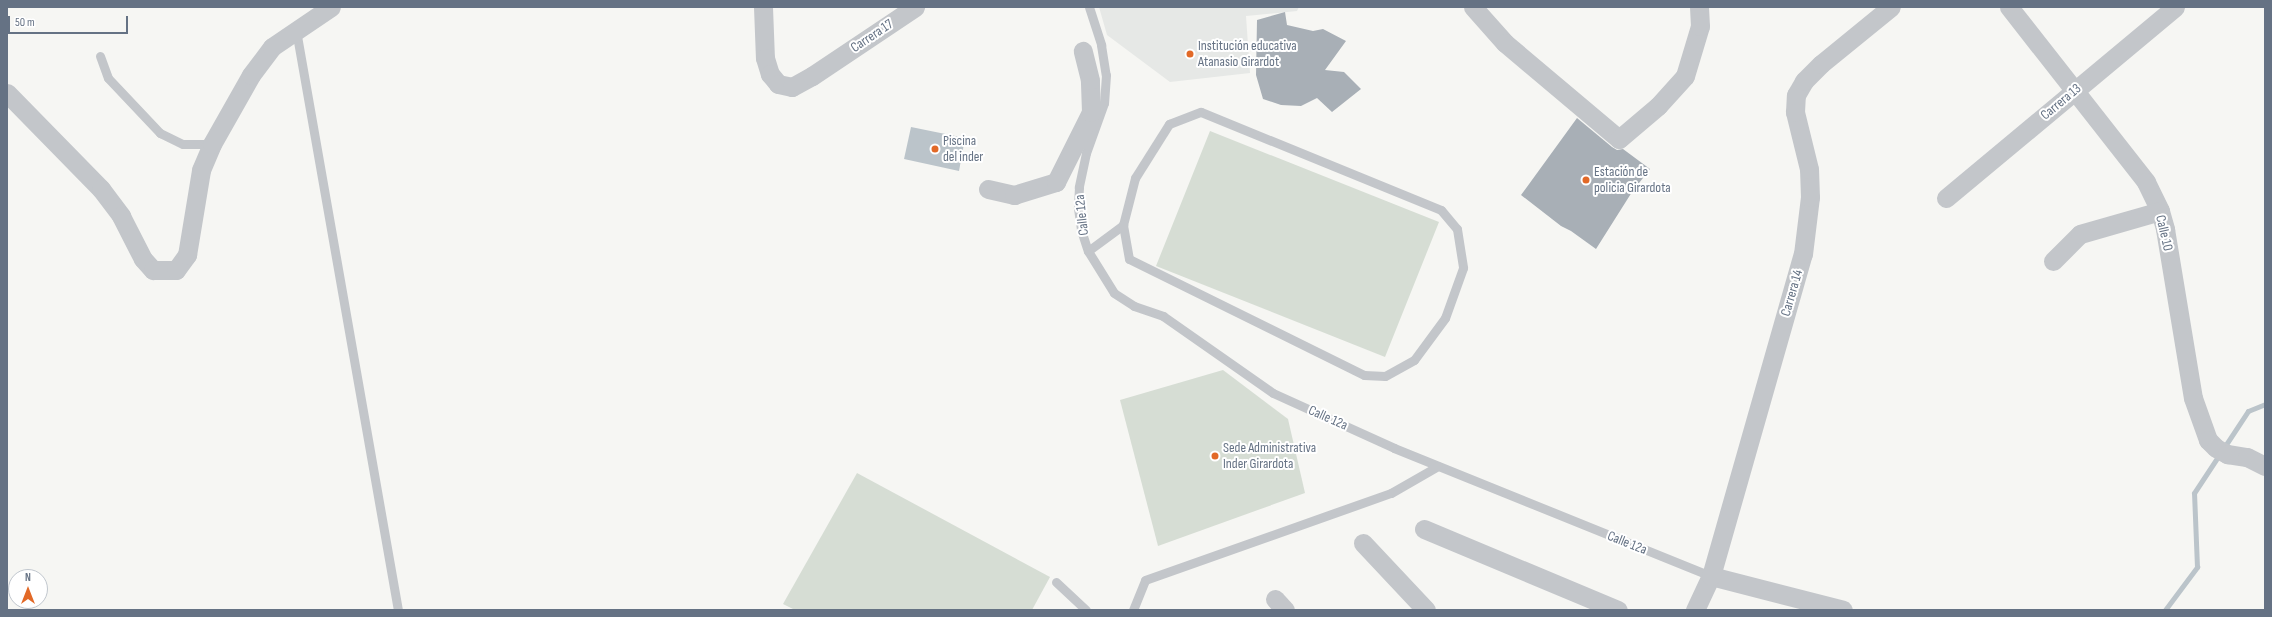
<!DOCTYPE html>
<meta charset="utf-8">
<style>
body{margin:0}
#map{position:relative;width:2272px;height:617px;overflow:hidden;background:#f6f6f3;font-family:"Sofia Sans Condensed",sans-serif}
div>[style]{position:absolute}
.built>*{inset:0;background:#e6e8e6}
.green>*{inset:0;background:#d6ddd4}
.water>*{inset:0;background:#bbc4ca}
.stream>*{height:5px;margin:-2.5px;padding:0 2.5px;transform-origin:2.5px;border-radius:2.5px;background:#bbc4ca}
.building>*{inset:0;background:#a8afb6}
.lane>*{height:9px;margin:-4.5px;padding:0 4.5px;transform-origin:4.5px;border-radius:4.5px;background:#c3c6ca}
.street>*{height:19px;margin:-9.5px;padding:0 9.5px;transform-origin:9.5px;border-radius:9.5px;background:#c3c6ca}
.dots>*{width:11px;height:11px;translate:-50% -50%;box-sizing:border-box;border:2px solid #fff;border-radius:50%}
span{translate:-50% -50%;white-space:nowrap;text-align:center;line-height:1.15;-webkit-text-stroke:4px #fff;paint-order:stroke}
.street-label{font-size:14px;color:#657284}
.poi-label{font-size:14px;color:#657284}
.left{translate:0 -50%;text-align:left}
.frame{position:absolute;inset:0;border:8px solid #657284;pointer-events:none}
.north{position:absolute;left:8px;top:569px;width:40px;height:40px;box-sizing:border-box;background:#fff;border:1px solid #c1c7ce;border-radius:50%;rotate:0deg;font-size:11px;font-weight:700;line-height:16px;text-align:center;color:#657284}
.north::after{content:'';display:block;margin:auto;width:14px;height:18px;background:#e26927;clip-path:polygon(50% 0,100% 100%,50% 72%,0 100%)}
.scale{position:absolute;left:8px;top:16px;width:120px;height:18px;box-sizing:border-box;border:2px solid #657284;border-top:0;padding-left:5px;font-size:12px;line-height:14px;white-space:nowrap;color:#657284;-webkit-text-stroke:3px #fff;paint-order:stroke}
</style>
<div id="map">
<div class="built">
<div style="clip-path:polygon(1099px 7px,1299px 7px,1297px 11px,1246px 16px,1250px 73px,1170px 82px,1107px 35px)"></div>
</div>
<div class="green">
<div style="clip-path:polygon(1210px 131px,1439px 222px,1385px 357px,1156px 266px)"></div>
<div style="clip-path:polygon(1223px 370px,1288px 419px,1305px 493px,1158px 546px,1120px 400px)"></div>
<div style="clip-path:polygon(857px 473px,1050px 577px,1032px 610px,795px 610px,783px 604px)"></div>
</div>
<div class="water">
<div style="clip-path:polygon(911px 127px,965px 138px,959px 171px,904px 159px)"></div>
</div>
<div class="stream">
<div style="left:2165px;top:610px;width:54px;rotate:-53.3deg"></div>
<div style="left:2197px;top:567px;width:74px;rotate:-92.3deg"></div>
<div style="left:2194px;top:493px;width:98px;rotate:-56.6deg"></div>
<div style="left:2248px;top:411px;width:18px;rotate:-22deg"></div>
</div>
<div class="building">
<div style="clip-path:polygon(1285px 12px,1287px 25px,1313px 31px,1323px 29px,1346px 41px,1325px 70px,1344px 72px,1361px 89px,1332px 112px,1317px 98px,1301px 106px,1281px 105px,1263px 99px,1256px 75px,1257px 20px)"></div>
<div style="clip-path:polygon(1577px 118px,1612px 147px,1617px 150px,1623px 149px,1650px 169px,1632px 192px,1596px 249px,1571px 231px,1561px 226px,1521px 195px)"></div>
</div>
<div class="lane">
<div style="left:1089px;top:7px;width:40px;rotate:72deg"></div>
<div style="left:1101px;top:45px;width:30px;rotate:81deg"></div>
<div style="left:1106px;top:75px;width:28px;rotate:94deg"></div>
<div style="left:1104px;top:103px;width:53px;rotate:109.8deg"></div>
<div style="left:1086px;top:153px;width:35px;rotate:102deg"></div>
<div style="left:1079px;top:187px;width:21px;rotate:93deg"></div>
<div style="left:1078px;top:208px;width:22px;rotate:82deg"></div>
<div style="left:1081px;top:230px;width:22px;rotate:72deg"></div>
<div style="left:1088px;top:251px;width:49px;rotate:58.2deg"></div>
<div style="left:1114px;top:293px;width:24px;rotate:33deg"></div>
<div style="left:1134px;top:306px;width:31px;rotate:19deg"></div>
<div style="left:1163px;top:316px;width:134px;rotate:35deg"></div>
<div style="left:1273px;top:393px;width:133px;rotate:24.4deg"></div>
<div style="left:1394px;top:448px;width:342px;rotate:22deg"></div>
<div style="left:296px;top:30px;width:589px;rotate:80.03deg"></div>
<div style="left:100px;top:56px;width:23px;rotate:70deg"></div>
<div style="left:108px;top:78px;width:76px;rotate:46.6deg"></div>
<div style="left:160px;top:133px;width:25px;rotate:26deg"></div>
<div style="left:183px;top:144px;width:29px"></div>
<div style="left:1088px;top:251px;width:44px;rotate:-36.6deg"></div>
<div style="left:1123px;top:225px;width:49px;rotate:-75.7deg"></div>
<div style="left:1135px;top:178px;width:64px;rotate:-57.8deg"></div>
<div style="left:1169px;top:124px;width:34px;rotate:-21deg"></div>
<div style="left:1201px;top:112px;width:259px;rotate:22.2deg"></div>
<div style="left:1441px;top:210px;width:25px;rotate:50deg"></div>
<div style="left:1457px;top:229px;width:39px;rotate:81deg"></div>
<div style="left:1463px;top:268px;width:53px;rotate:109.8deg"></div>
<div style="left:1445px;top:318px;width:52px;rotate:126.4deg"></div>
<div style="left:1414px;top:360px;width:33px;rotate:151deg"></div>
<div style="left:1385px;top:376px;width:21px;rotate:-177deg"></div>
<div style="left:1364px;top:375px;width:262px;rotate:-153.7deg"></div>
<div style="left:1129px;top:259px;width:35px;rotate:-100deg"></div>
<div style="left:1056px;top:582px;width:41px;rotate:43deg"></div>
<div style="left:1133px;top:610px;width:32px;rotate:-68deg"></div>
<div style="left:1145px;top:580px;width:261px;rotate:-19.5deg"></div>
<div style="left:1391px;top:493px;width:54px;rotate:-29.9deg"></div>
</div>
<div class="street">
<div style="left:763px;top:7px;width:51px;rotate:87.8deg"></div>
<div style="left:765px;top:58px;width:17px;rotate:73deg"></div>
<div style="left:770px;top:74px;width:13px;rotate:51deg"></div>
<div style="left:778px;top:84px;width:14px;rotate:12deg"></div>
<div style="left:792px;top:87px;width:23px;rotate:-29deg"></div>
<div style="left:812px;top:76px;width:124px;rotate:-33.8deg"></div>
<div style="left:1473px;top:7px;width:48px;rotate:48.4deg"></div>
<div style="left:1505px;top:43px;width:149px;rotate:40.1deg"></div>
<div style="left:1619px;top:139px;width:51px;rotate:-40.2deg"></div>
<div style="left:1658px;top:106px;width:40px;rotate:-48deg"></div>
<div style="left:1685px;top:76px;width:52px;rotate:-73.3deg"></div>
<div style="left:1700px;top:26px;width:19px;rotate:-93deg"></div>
<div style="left:2009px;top:7px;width:222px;rotate:51.9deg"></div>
<div style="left:2146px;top:182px;width:32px;rotate:64deg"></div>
<div style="left:2160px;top:211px;width:19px;rotate:74deg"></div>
<div style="left:2165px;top:229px;width:171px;rotate:80.6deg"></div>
<div style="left:2193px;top:398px;width:45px;rotate:70.3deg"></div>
<div style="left:2208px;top:440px;width:11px;rotate:45deg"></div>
<div style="left:2216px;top:448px;width:13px;rotate:29deg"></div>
<div style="left:2227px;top:454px;width:20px;rotate:9deg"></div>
<div style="left:2247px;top:457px;width:20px;rotate:27deg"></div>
<div style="left:7px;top:93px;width:134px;rotate:45.6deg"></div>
<div style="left:101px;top:189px;width:34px;rotate:53deg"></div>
<div style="left:121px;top:216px;width:48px;rotate:62.9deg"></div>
<div style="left:143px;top:259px;width:15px;rotate:48deg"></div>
<div style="left:153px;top:270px;width:23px"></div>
<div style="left:176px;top:270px;width:19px;rotate:-54deg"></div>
<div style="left:187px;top:255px;width:86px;rotate:-80.6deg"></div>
<div style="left:201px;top:170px;width:28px;rotate:-67deg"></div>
<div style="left:212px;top:144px;width:79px;rotate:-60.5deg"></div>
<div style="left:251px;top:75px;width:35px;rotate:-53deg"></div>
<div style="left:272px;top:47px;width:71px;rotate:-34.1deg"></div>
<div style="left:988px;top:189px;width:27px;rotate:13deg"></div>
<div style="left:1014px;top:195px;width:44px;rotate:-17.2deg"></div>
<div style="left:1056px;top:182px;width:78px;rotate:-63.4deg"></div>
<div style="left:1091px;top:112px;width:32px;rotate:-92deg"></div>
<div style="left:1090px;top:80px;width:30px;rotate:-104deg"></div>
<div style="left:1946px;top:198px;width:298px;rotate:-39.8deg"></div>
<div style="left:2053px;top:261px;width:38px;rotate:-45deg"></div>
<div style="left:2080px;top:234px;width:83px;rotate:-16deg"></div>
<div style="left:1424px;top:529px;width:210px;rotate:22.7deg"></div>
<div style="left:1363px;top:543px;width:92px;rotate:46.8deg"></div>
<div style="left:1711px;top:576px;width:136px;rotate:14.4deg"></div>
<div style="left:1275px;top:599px;width:15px;rotate:48deg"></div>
<div style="left:1695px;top:610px;width:38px;rotate:-65deg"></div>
<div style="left:1711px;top:576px;width:335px;rotate:-74.1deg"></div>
<div style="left:1803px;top:254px;width:57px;rotate:-83deg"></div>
<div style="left:1810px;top:197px;width:28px;rotate:-92deg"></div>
<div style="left:1809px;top:169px;width:59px;rotate:-103.8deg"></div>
<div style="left:1795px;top:112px;width:17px;rotate:-87deg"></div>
<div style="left:1796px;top:95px;width:16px;rotate:-60deg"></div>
<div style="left:1804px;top:81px;width:24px;rotate:-45deg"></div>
<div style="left:1821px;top:64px;width:90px;rotate:-39.2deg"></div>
</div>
<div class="dots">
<div style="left:1190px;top:54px;background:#e26927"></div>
<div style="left:935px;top:149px;background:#e26927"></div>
<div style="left:1586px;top:180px;background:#e26927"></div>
<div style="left:1215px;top:456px;background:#e26927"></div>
</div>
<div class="street-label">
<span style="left:872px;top:36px;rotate:-34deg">Carrera 17</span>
<span style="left:2061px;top:102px;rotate:-40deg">Carrera 13</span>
<span style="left:1082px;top:215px;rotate:-96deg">Calle 12a</span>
<span style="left:2164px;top:233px;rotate:77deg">Calle 10</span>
<span style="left:1792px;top:293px;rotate:-74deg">Carrera 14</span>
<span style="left:1328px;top:418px;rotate:24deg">Calle 12a</span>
<span style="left:1627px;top:543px;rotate:22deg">Calle 12a</span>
</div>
<div class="poi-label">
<span class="left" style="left:1198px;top:54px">Institución educativa<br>Atanasio Girardot</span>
<span class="left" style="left:943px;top:149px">Piscina<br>del inder</span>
<span class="left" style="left:1594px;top:180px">Estación de<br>policia Girardota</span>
<span class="left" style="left:1223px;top:456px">Sede Administrativa<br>Inder Girardota</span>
</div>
<div class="frame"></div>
<div class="north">N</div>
<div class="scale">50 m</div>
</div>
